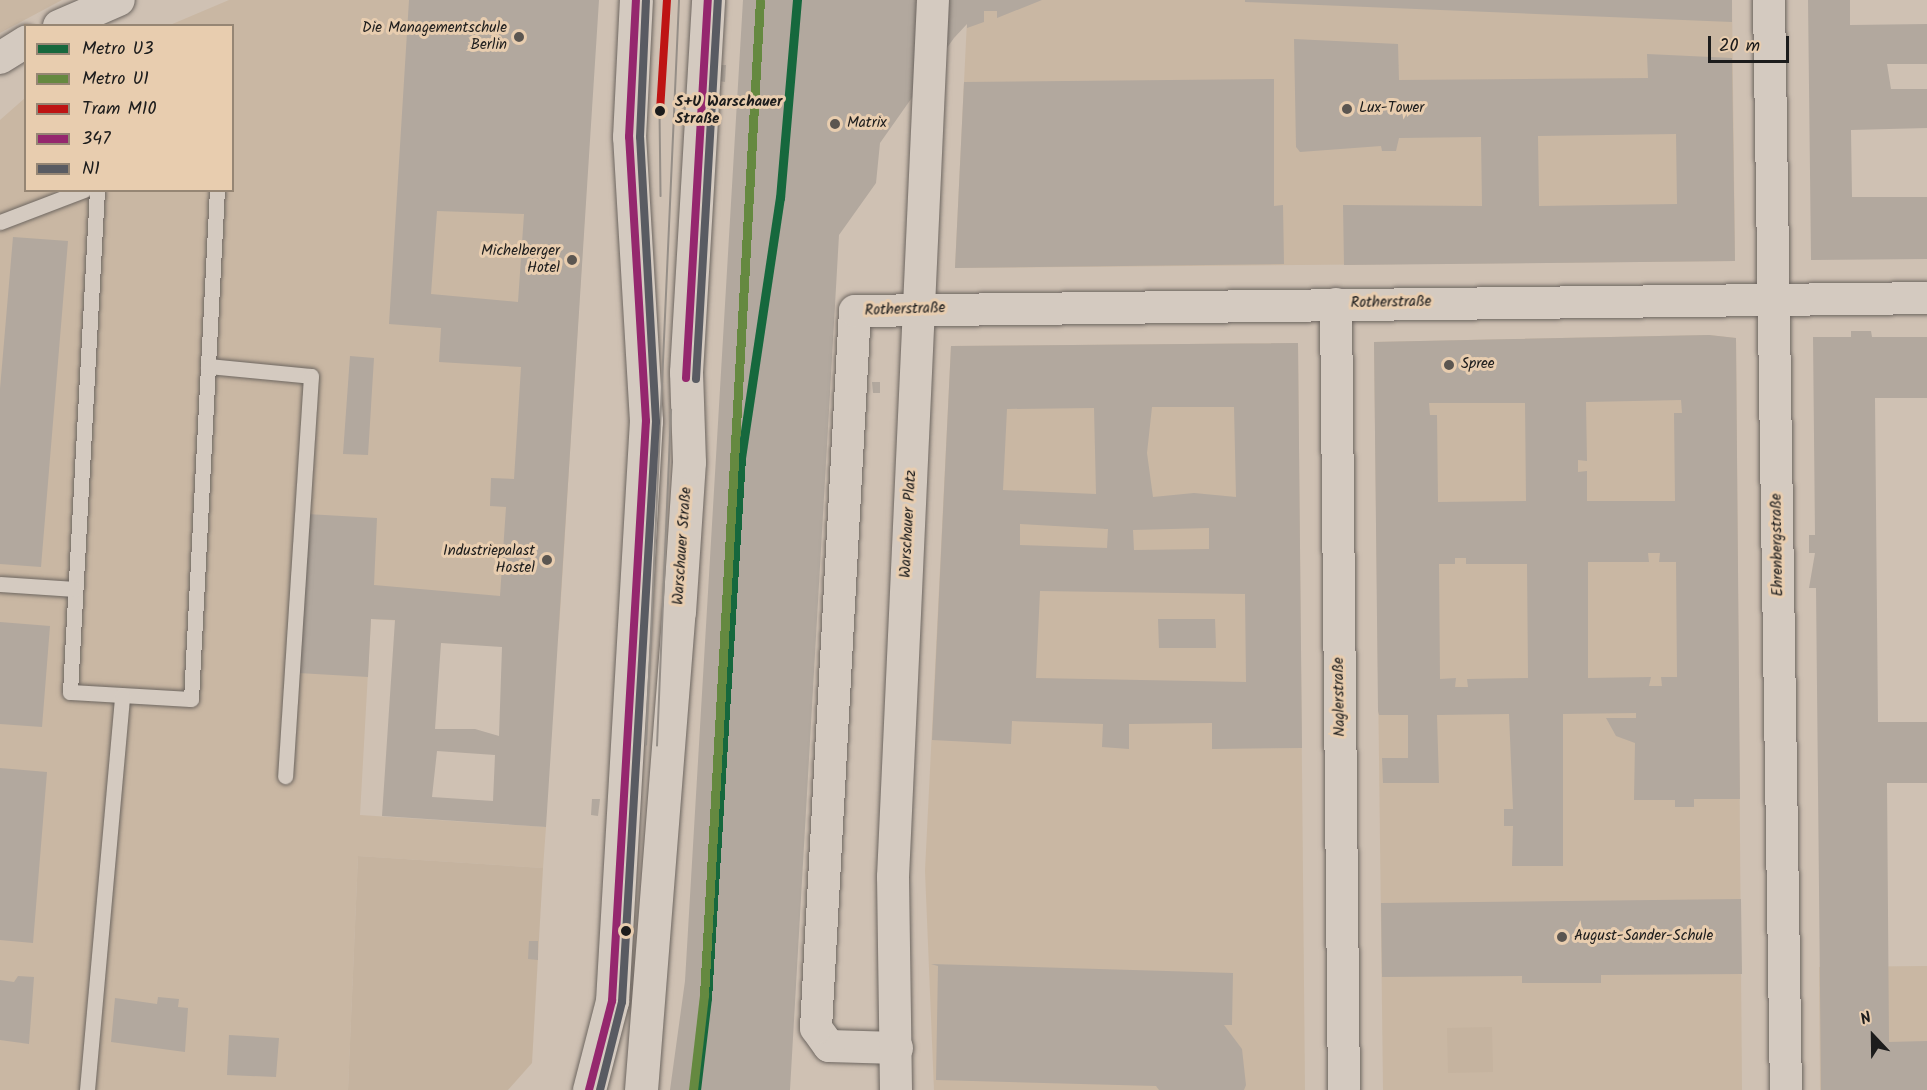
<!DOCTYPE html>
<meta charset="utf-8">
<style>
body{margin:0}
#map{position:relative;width:1927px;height:1090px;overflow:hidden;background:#cfc1b3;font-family:Kalam,sans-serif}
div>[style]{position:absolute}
.built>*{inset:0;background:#c9b7a3}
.green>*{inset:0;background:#c5b39f}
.building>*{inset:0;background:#b2a89e}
.roads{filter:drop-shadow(0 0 2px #6d6660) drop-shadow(0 0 2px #6d6660)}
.lane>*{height:15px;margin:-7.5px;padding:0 7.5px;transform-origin:7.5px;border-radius:7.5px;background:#d4cac0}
.street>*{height:32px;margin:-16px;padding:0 16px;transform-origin:16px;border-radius:16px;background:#d4cac0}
.primary>*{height:33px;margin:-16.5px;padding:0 16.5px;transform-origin:16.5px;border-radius:16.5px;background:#d4cac0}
.tram>*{height:1.5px;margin:-0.75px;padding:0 0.75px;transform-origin:0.75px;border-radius:0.75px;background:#958e87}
.bus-1>*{height:8px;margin:-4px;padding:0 4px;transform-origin:4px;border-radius:4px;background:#95276e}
.bus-2>*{height:8px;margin:-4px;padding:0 4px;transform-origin:4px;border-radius:4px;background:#595b62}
.tram-1>*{height:8px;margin:-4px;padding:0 4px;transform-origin:4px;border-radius:4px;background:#be1414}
.metro-1>*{height:9px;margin:-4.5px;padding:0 4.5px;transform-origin:4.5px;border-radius:4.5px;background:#16683d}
.metro-2>*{height:9px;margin:-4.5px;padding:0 4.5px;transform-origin:4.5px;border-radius:4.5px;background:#658940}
.dots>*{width:16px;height:16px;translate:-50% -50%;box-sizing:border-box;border:3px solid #e8cdaf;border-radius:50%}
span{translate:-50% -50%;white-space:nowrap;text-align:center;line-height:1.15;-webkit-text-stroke:6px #e8cdaf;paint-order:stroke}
.poi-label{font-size:15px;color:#1c1c1c}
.right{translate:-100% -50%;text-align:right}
.left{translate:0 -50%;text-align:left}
.stop-label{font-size:15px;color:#1c1c1c;font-weight:700}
.street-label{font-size:15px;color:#1c1c1c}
.legend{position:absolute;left:24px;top:24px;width:210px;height:168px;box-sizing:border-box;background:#e8cdaf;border:2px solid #968674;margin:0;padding:8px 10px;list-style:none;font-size:18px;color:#1c1c1c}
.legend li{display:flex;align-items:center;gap:12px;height:30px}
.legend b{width:30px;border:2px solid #968674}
.north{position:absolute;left:1843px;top:1006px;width:60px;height:60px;-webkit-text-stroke:4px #e8cdaf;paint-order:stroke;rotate:338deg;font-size:16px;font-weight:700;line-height:24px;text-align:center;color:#1c1c1c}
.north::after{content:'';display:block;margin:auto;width:21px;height:27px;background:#1c1c1c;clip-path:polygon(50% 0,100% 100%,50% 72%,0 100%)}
.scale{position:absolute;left:1708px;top:36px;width:81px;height:27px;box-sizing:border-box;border:3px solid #1c1c1c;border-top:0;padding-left:8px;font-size:18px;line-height:21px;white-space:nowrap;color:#1c1c1c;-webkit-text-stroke:4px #e8cdaf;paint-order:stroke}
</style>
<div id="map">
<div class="built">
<div style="clip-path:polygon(0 0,62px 0,0 33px)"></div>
<div style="clip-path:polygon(229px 0,598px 0,559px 630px,371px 619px,360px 815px,546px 827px,543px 868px,358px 856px,348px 1090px,0 1090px,0 120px,25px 98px,26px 190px,232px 190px,232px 26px,170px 25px)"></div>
<div style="clip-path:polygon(968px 0,1732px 0,1735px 261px,955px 268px)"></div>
<div style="clip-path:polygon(1709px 335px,1736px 338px,1742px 1090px,1383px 1090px,1374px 342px)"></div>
<div style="clip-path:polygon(1298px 343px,1305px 1090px,934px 1090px,925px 871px,951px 346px)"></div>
<div style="clip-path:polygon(1927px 966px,1927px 1090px,1820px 1090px,1819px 967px)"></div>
</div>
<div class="green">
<div style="clip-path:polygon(358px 856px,543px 868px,532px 1063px,508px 1090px,348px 1090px)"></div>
<div style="clip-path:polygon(1492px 1027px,1493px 1072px,1448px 1073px,1447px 1028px)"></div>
</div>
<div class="building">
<div style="clip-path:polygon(evenodd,409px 0,599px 0,546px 827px,382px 816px,395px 620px,371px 619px,368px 677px,298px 673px,307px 514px,377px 518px,374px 585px,500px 596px,506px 507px,490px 506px,491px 478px,514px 479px,521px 367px,439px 362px,441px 328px,389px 324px,409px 0,437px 211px,524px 214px,518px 302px,431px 294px,437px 211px,409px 0,441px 643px,502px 647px,499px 736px,475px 729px,435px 729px,441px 643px,409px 0,437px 751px,495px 755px,493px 801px,432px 797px,437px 751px)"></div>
<div style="clip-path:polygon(743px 0,1042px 0,997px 18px,997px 11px,984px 11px,984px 22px,967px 28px,967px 24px,954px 38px,880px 143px,876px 183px,839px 235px,790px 1090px,670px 1090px,685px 981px)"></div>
<div style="clip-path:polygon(1245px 0,1732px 0,1732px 22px,1245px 2px)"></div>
<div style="clip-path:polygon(1808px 0,1850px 0,1850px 25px,1927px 24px,1927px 64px,1887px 64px,1891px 89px,1927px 89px,1927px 128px,1851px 130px,1852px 197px,1927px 197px,1927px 259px,1811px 260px)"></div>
<div style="clip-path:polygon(evenodd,1294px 39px,1398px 44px,1399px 80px,1648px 78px,1647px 54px,1732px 58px,1735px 261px,1344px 265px,1343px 205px,1482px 206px,1481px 137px,1399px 138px,1396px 151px,1382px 151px,1381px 146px,1300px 152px,1296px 147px,1294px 39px,1676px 134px,1677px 204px,1539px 206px,1538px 136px,1676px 134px)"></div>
<div style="clip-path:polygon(720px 65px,726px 65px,725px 82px,719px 81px)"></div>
<div style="clip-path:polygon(1274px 79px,1274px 206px,1283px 205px,1284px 264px,955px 268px,964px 82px)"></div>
<div style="clip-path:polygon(13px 237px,68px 241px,41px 567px,0 564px,0 389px)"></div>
<div style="clip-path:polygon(1851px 331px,1871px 331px,1872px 337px,1927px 337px,1927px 398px,1875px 398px,1878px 722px,1927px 722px,1927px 783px,1887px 783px,1889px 1042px,1927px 1041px,1927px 1090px,1821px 1090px,1816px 588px,1809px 588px,1815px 553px,1809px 553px,1809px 535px,1815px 535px,1813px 337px,1851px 337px)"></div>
<div style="clip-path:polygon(evenodd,1709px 335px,1736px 338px,1740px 799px,1694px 799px,1694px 807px,1675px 807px,1675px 800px,1634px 800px,1635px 743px,1616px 736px,1606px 718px,1636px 718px,1636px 713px,1563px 714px,1563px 866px,1512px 866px,1513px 826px,1504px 826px,1504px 809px,1513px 809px,1509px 714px,1437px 715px,1439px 783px,1383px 783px,1382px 758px,1408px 758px,1408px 715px,1379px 715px,1378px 711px,1374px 342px,1709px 335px,1681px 400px,1682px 413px,1674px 413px,1675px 501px,1587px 501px,1587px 471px,1578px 472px,1578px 460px,1587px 461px,1586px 402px,1681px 400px,1709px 335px,1429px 403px,1525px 403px,1526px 501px,1438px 502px,1437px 415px,1430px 415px,1429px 403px,1709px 335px,1648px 553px,1660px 553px,1659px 562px,1676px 562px,1677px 677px,1661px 677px,1662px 686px,1649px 686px,1651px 677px,1588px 678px,1588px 562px,1649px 562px,1648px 553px,1709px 335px,1455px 558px,1466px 558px,1466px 564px,1527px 564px,1528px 678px,1467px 679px,1468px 687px,1455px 687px,1456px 678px,1440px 679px,1439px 564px,1455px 564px,1455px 558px)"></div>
<div style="clip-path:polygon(evenodd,1298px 343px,1302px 748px,1212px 749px,1212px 723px,1129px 724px,1129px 749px,1102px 747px,1103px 724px,1012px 721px,1011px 744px,932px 740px,951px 346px,1298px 343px,1152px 407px,1234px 407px,1236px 497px,1194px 493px,1153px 497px,1147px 453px,1152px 407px,1298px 343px,1094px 408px,1096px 494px,1003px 490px,1007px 409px,1094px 408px,1298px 343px,1020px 524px,1108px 529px,1107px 548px,1020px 545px,1020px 524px,1298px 343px,1209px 528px,1209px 549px,1134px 550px,1133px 530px,1209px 528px,1298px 343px,1040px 591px,1245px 594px,1246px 682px,1036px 678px,1040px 591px)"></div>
<div style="clip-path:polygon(350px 356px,374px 358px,368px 455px,343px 454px)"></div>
<div style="clip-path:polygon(872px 382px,880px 382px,880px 393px,873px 393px)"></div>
<div style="clip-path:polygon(1158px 619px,1215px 619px,1216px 648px,1159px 648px)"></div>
<div style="clip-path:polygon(0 622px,50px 626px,42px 727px,0 724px)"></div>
<div style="clip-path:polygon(0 768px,47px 772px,33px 943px,0 940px)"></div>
<div style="clip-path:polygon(592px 799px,600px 799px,598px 816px,591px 815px)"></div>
<div style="clip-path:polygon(1741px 899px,1742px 974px,1601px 975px,1601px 983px,1522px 983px,1522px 976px,1382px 977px,1381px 903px)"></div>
<div style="clip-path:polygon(529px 941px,538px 941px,538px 960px,528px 959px)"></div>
<div style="clip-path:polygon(931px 964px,1233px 973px,1232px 1025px,1224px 1025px,1242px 1049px,1246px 1085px,1244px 1090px,1159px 1090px,1156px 1086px,936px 1080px,938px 966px)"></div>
<div style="clip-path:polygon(18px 976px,34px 977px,29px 1044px,0 1040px,0 980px,14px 982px)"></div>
<div style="clip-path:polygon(158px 997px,179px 999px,178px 1007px,188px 1008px,185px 1052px,111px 1042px,115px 998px,157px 1004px)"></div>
<div style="clip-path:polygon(229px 1035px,279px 1038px,276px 1077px,227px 1075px)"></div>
</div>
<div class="roads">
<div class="lane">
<div style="left:97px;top:190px;width:503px;rotate:93.08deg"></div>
<div style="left:70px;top:692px;width:121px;rotate:3.3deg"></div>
<div style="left:191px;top:699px;width:510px;rotate:-87.08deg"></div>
<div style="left:0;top:222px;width:90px;rotate:-20.9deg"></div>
<div style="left:208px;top:366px;width:103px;rotate:5.5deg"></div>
<div style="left:311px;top:376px;width:401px;rotate:93.7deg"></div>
<div style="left:0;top:584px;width:75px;rotate:3.8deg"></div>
<div style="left:87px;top:1090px;width:396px;rotate:-84.9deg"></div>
</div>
<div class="street">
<div style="left:1769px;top:0;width:1090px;rotate:89.11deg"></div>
<div style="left:59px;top:26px;width:65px;rotate:-23.4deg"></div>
<div style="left:0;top:58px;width:31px;rotate:-32deg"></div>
<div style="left:1336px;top:304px;width:786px;rotate:89.42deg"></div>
<div style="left:897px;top:1048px;width:68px;rotate:-178.3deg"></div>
<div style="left:829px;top:1046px;width:22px;rotate:-126deg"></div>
<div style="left:816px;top:1028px;width:718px;rotate:-86.89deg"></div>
<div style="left:855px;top:311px;width:1072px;rotate:-0.69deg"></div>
<div style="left:896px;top:1090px;width:213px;rotate:-90.8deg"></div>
<div style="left:893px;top:877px;width:878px;rotate:-87.39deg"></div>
</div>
<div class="primary">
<div style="left:589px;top:1090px;width:92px;rotate:-75.5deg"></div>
<div style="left:612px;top:1001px;width:581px;rotate:-86.65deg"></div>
<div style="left:646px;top:421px;width:285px;rotate:-93.4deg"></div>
<div style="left:629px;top:137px;width:137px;rotate:-87.1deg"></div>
<div style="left:641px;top:1090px;width:480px;rotate:-85.5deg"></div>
<div style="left:679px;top:612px;width:150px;rotate:-86.2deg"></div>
<div style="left:689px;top:462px;width:90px;rotate:-91.9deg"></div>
<div style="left:686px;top:372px;width:373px;rotate:-86.6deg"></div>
</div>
</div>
<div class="tram">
<div style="left:660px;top:111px;width:85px;rotate:89.3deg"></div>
<div style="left:646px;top:745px;width:746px;rotate:-87.46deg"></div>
<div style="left:657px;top:746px;width:336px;rotate:-87.6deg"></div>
</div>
<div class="bus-1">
<div style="left:686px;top:378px;width:379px;rotate:-86.7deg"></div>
<div style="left:589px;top:1090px;width:92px;rotate:-75.5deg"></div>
<div style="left:612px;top:1001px;width:581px;rotate:-86.65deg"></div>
<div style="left:646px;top:421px;width:285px;rotate:-93.4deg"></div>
<div style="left:629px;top:137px;width:137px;rotate:-87.1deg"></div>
</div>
<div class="bus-2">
<div style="left:696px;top:379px;width:379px;rotate:-86.7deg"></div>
<div style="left:600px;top:1090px;width:91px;rotate:-76deg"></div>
<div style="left:622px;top:1002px;width:581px;rotate:-86.65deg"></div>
<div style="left:656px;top:422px;width:285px;rotate:-93.2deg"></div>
<div style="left:640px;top:137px;width:136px;rotate:-87.5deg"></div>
</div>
<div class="tram-1">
<div style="left:660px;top:111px;width:111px;rotate:-86.4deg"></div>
</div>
<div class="metro-1">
<div style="left:696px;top:1090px;width:93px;rotate:-83.2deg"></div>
<div style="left:707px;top:998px;width:541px;rotate:-86.4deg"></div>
<div style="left:741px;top:458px;width:263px;rotate:-81.5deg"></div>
<div style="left:780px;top:198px;width:199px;rotate:-85.1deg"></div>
</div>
<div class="metro-2">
<div style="left:693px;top:1090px;width:96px;rotate:-83.4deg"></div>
<div style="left:704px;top:995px;width:996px;rotate:-86.78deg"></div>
</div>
<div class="dots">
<div style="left:519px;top:37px;background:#5b5651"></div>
<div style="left:1347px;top:109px;background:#5b5651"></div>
<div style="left:660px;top:111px;background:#1c1c1c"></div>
<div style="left:835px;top:124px;background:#5b5651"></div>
<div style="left:572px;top:260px;background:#5b5651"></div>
<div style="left:1449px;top:365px;background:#5b5651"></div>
<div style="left:547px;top:560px;background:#5b5651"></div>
<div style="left:626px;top:931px;background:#1c1c1c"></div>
<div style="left:1562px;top:937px;background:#5b5651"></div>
</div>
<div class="poi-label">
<span class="right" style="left:507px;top:37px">Die Managementschule<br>Berlin</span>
<span class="left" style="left:1359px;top:109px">Lux-Tower</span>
<span class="left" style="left:847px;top:124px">Matrix</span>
<span class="right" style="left:560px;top:260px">Michelberger<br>Hotel</span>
<span class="left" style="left:1461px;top:365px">Spree</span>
<span class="right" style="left:535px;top:560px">Industriepalast<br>Hostel</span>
<span class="left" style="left:1574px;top:937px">August-Sander-Schule</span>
</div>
<div class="stop-label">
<span class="left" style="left:675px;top:111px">S+U Warschauer<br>Straße</span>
</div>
<div class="street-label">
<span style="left:1391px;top:303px;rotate:-1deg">Rotherstraße</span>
<span style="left:905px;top:310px;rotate:-2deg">Rotherstraße</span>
<span style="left:909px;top:524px;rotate:-87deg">Warschauer Platz</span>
<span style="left:1778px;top:545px;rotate:-91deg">Ehrenbergstraße</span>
<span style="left:683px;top:546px;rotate:-86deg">Warschauer Straße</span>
<span style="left:1340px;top:697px;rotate:-91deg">Naglerstraße</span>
</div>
<ul class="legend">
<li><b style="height:8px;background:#16683d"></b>Metro U3</li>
<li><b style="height:8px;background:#658940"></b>Metro U1</li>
<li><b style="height:8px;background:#be1414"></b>Tram M10</li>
<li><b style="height:8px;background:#95276e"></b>347</li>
<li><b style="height:8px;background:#595b62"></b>N1</li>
</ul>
<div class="north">N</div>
<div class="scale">20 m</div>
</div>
